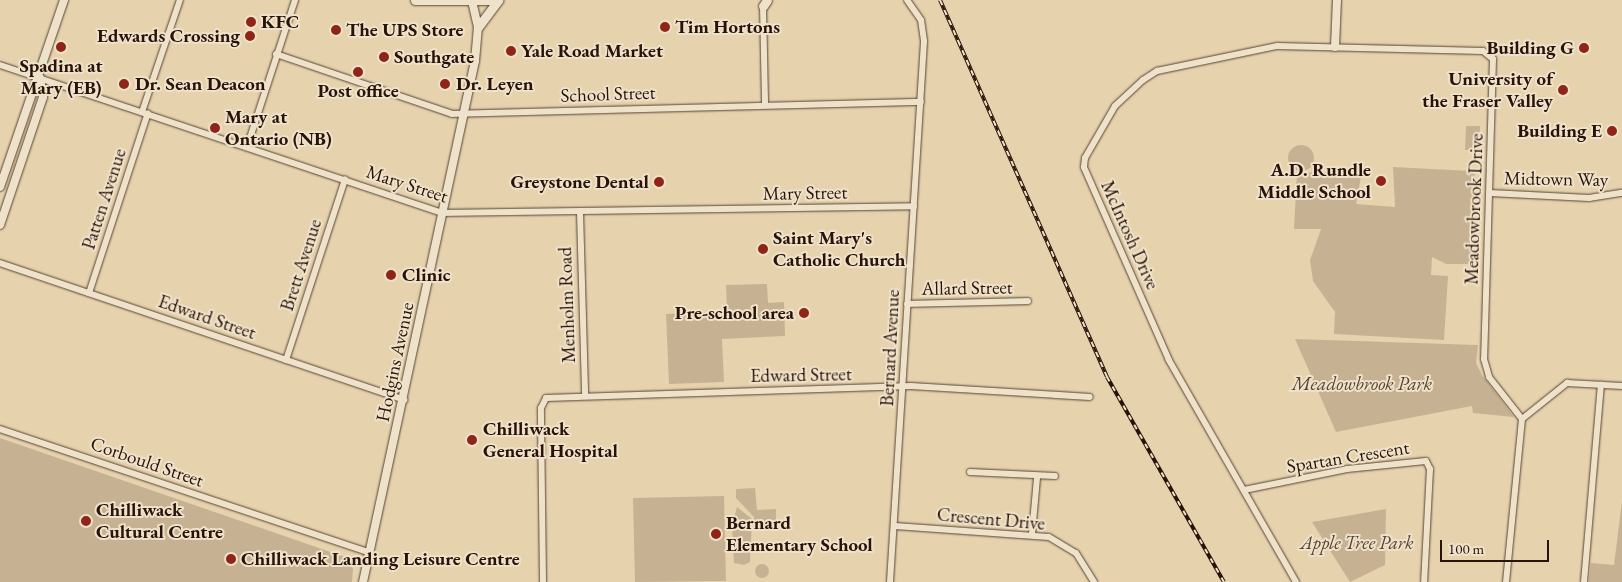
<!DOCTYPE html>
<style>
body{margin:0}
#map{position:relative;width:1622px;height:582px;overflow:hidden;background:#e6d3ae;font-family:"EB Garamond",serif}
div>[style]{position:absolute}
.green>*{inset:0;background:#c6b292}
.round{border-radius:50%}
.roads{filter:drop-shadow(0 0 1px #584332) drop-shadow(0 0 1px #584332)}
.minor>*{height:6px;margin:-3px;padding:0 3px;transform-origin:3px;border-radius:3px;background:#efe2ca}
.tertiary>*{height:8px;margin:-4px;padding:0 4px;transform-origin:4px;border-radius:4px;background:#efe2ca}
.secondary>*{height:9px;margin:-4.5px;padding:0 4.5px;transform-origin:4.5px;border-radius:4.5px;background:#efe2ca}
.rail>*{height:4px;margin-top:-2px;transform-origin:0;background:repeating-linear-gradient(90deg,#efe2ca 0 5.5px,#291308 0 11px);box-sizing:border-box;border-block:1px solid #291308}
.dots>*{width:14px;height:14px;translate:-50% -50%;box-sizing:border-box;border:2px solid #efe2ca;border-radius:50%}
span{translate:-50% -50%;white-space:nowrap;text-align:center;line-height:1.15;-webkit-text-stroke:4px #efe2ca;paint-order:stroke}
.poi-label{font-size:19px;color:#291308;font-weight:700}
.left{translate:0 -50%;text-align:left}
.right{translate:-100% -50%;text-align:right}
.street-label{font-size:19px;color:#291308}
.park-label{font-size:19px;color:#584331;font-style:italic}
.scale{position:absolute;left:1440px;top:540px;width:109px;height:22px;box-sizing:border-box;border:2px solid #291308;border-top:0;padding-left:6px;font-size:15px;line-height:18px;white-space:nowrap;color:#291308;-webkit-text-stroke:4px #efe2ca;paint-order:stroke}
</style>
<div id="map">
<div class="green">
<div style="clip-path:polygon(1466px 126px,1480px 126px,1479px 151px,1465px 150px)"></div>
<div class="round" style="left:1288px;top:145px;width:26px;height:26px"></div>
<div style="clip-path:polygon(1393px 167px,1471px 171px,1475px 175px,1471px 264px,1446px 264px,1432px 257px,1431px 275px,1448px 276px,1444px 340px,1334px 334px,1335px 312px,1313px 281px,1310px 260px,1321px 229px,1294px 229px,1297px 173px,1362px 171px,1356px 204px,1395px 207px)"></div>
<div style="clip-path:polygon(767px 284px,768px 303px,784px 302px,785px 336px,722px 339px,724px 382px,669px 384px,666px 314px,727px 311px,726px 285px)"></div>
<div style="clip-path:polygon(1295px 339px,1478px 345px,1476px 363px,1482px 375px,1514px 417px,1473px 413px,1472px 406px,1336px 432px)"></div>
<div style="clip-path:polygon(0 438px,345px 557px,353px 569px,352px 582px,0 582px)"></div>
<div style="clip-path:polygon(755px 488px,757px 510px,776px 509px,776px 524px,755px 525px,754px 517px,736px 498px,736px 489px)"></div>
<div style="clip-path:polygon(724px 496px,726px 581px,635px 582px,633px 498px)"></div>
<div style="clip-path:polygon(1622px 501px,1622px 582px,1589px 582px,1591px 563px,1614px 565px)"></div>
<div style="clip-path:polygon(737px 507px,752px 519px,750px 562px,744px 565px,734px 563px,732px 526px)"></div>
<div style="clip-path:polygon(1386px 509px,1385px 565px,1350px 582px,1312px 522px)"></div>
<div class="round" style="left:755px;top:564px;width:14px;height:14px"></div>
</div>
<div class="roads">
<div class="minor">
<div style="left:763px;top:6px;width:99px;rotate:88.8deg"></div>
<div style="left:276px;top:54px;width:186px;rotate:18.8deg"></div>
<div style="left:452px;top:114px;width:469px;rotate:-1.5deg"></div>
<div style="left:0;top:65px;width:466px;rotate:18.5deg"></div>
<div style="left:442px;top:213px;width:472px;rotate:-0.8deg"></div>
<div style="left:142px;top:112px;width:118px;rotate:-71.3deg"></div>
<div style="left:247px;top:147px;width:155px;rotate:-71.9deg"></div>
<div style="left:1490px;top:193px;width:99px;rotate:2.9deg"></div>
<div style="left:1589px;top:198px;width:33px;rotate:-9deg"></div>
<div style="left:580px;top:212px;width:184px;rotate:88.4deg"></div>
<div style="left:0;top:263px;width:427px;rotate:18.7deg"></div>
<div style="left:89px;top:293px;width:189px;rotate:-71.9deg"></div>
<div style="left:907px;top:304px;width:121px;rotate:-1.4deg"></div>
<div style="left:286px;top:360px;width:190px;rotate:-71.9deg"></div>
<div style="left:1522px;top:419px;width:58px;rotate:-38.7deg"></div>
<div style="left:1567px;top:383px;width:55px;rotate:3.1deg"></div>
<div style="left:0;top:429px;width:390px;rotate:18.5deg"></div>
<div style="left:970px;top:472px;width:85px;rotate:2.7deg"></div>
<div style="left:1244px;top:490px;width:105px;rotate:-11.5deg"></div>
<div style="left:1347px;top:469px;width:79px;rotate:-5.8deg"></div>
<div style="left:1426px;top:461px;width:9px;rotate:63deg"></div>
<div style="left:1430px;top:469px;width:113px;rotate:93deg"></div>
<div style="left:895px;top:526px;width:154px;rotate:4.1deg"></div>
<div style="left:1049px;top:537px;width:31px;rotate:31deg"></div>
<div style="left:1076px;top:553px;width:34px;rotate:58deg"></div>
<div style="left:1032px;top:534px;width:56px;rotate:-84.9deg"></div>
<div style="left:543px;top:582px;width:174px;rotate:-90.7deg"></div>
<div style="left:541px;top:408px;width:11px;rotate:-63deg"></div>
<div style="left:546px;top:398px;width:365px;rotate:-1.9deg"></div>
<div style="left:911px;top:386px;width:179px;rotate:3.5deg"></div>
<div style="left:890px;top:582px;width:542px;rotate:-86.4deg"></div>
<div style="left:924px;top:41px;width:21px;rotate:-98deg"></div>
<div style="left:921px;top:20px;width:24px;rotate:-125deg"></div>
<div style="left:1296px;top:582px;width:256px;rotate:-119.8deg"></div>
<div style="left:1169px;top:360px;width:211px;rotate:-113.8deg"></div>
<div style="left:1084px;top:167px;width:9px;rotate:-84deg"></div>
<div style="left:1085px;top:158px;width:60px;rotate:-60deg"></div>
<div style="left:1115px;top:106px;width:38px;rotate:-43deg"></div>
<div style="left:1143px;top:80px;width:17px;rotate:-33deg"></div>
<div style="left:1157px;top:71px;width:123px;rotate:-11.8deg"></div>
<div style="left:1277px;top:46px;width:206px;rotate:1.4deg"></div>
<div style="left:1483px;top:51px;width:13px;rotate:39deg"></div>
<div style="left:1493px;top:59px;width:300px;rotate:91.7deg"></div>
<div style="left:1484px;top:359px;width:19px;rotate:74deg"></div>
<div style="left:1489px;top:377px;width:53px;rotate:51.8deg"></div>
<div style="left:1522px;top:419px;width:164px;rotate:95.6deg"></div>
<div style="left:1584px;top:582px;width:198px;rotate:-85.1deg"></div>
</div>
<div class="tertiary">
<div style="left:1335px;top:47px;width:47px;rotate:-87.6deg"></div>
<div style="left:0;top:187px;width:198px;rotate:-71.1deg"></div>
<div style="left:0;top:225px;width:135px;rotate:-71.4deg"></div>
<div style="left:43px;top:97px;width:19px;rotate:-99deg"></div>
<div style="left:363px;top:582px;width:533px;rotate:-77.87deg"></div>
<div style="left:475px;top:61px;width:34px;rotate:-85deg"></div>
<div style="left:478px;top:27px;width:28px;rotate:-103deg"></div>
</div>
<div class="secondary">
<div style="left:415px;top:0;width:83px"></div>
<div style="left:763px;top:6px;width:7px;rotate:-56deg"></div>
<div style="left:478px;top:27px;width:34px;rotate:-53deg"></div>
</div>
</div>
<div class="rail">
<div style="left:940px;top:0;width:412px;rotate:66.1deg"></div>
<div style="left:1107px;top:377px;width:236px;rotate:60.3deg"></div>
</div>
<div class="dots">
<div style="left:251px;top:22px;background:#8f2418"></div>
<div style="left:665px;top:27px;background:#8f2418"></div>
<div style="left:336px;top:30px;background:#8f2418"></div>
<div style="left:250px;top:36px;background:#8f2418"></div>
<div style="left:61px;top:47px;background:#8f2418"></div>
<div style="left:1584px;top:48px;background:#8f2418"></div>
<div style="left:511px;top:51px;background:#8f2418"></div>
<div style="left:384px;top:57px;background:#8f2418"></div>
<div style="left:358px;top:72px;background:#8f2418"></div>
<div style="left:124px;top:84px;background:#8f2418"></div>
<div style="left:445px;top:84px;background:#8f2418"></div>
<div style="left:1563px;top:90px;background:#8f2418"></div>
<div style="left:215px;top:128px;background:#8f2418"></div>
<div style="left:1612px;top:131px;background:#8f2418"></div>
<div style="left:1381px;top:181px;background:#8f2418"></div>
<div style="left:659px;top:182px;background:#8f2418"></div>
<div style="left:763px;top:249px;background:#8f2418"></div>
<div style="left:391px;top:275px;background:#8f2418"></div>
<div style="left:804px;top:313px;background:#8f2418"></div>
<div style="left:472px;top:440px;background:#8f2418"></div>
<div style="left:86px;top:521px;background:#8f2418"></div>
<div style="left:716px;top:534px;background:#8f2418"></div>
<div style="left:231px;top:559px;background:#8f2418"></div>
</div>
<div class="poi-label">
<span class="left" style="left:261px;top:22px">KFC</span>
<span class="left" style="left:675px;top:27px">Tim Hortons</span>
<span class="left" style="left:346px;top:30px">The UPS Store</span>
<span class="right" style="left:240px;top:36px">Edwards Crossing</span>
<span class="right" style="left:1574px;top:48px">Building G</span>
<span class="left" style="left:521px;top:51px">Yale Road Market</span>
<span class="left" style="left:394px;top:57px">Southgate</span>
<span style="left:61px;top:77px">Spadina at<br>Mary (EB)</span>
<span class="right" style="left:1553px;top:90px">University of<br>the Fraser Valley</span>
<span class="left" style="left:135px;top:84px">Dr. Sean Deacon</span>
<span class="left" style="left:456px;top:84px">Dr. Leyen</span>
<span style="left:358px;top:91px">Post office</span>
<span class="left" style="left:225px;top:128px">Mary at<br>Ontario (NB)</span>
<span class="right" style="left:1602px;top:131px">Building E</span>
<span class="right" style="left:1371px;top:181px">A.D. Rundle<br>Middle School</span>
<span class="right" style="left:649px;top:182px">Greystone Dental</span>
<span class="left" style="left:773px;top:249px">Saint Mary's<br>Catholic Church</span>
<span class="left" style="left:402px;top:275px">Clinic</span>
<span class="right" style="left:794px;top:313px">Pre-school area</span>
<span class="left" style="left:483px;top:440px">Chilliwack<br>General Hospital</span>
<span class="left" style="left:96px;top:521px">Chilliwack<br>Cultural Centre</span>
<span class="left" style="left:726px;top:534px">Bernard<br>Elementary School</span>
<span class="left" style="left:241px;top:559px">Chilliwack Landing Leisure Centre</span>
</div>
<div class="street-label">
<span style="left:608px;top:94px;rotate:-2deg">School Street</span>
<span style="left:1556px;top:179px;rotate:1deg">Midtown Way</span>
<span style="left:407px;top:184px;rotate:18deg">Mary Street</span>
<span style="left:805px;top:193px;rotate:-1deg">Mary Street</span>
<span style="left:104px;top:199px;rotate:-72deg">Patten Avenue</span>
<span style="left:1474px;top:209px;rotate:-88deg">Meadowbrook Drive</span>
<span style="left:1130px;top:235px;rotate:66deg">McIntosh Drive</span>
<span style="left:301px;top:265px;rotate:-72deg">Brett Avenue</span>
<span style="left:967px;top:288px;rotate:-1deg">Allard Street</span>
<span style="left:567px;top:305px;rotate:-92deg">Menholm Road</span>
<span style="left:207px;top:317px;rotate:19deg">Edward Street</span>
<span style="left:890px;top:348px;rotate:-87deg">Bernard Avenue</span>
<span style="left:395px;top:362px;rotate:-78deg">Hodgins Avenue</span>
<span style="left:801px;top:375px;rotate:-1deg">Edward Street</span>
<span style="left:1348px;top:457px;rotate:-9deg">Spartan Crescent</span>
<span style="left:147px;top:462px;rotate:19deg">Corbould Street</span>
<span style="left:991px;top:519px;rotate:5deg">Crescent Drive</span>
</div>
<div class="park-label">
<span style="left:1362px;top:384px">Meadowbrook Park</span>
<span style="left:1357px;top:543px">Apple Tree Park</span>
</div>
<div class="scale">100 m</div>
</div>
